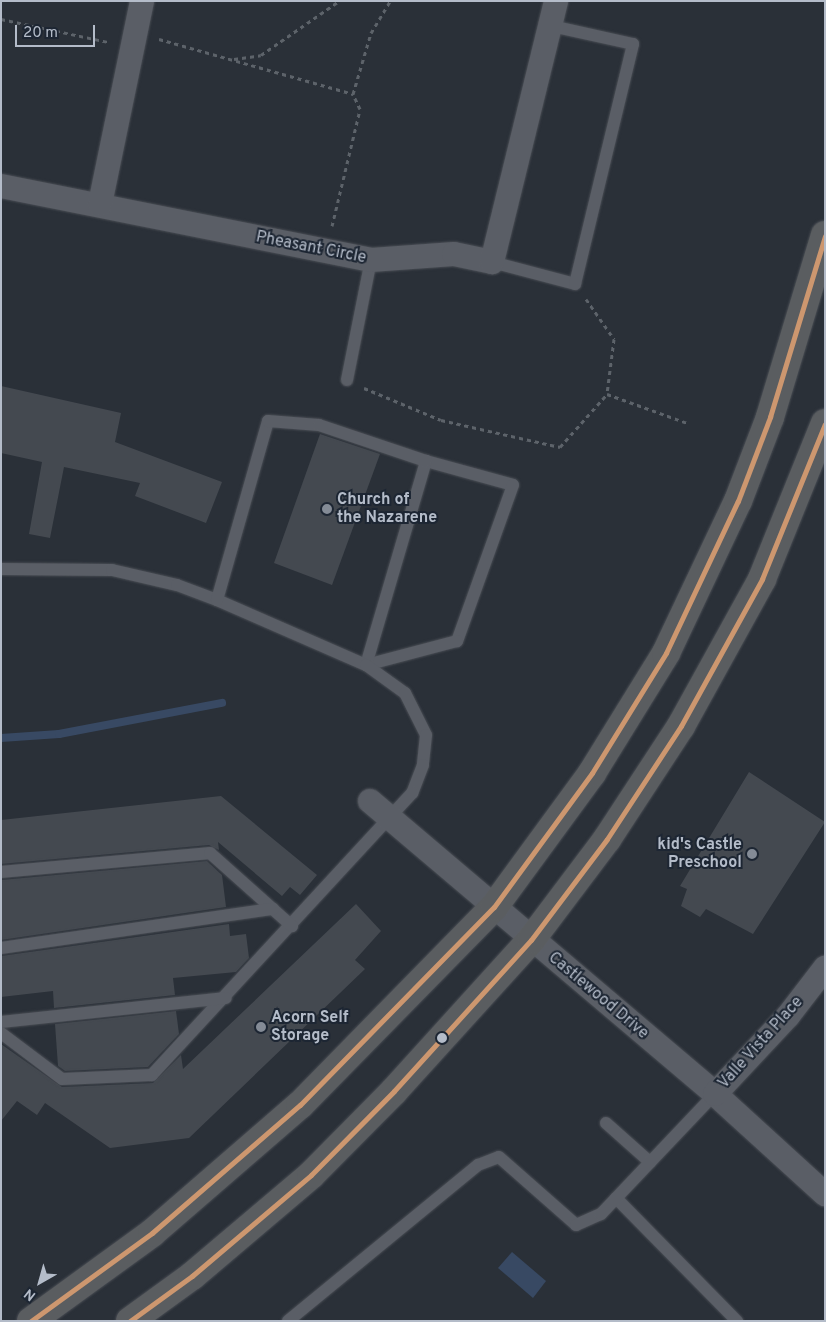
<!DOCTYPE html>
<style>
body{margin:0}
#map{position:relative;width:826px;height:1322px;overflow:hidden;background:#2a3038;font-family:Overpass,sans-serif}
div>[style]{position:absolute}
.water>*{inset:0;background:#384963}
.stream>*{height:8px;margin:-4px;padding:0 4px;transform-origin:4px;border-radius:4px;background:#384963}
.building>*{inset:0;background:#444950}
.path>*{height:3px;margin-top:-1.5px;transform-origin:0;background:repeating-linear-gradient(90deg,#5d636a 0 4px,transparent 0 8px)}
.roads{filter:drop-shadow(0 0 1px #484c53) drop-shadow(0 0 1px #484c53)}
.lane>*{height:12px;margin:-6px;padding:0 6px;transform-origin:6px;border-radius:6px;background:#5a5e66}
.street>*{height:24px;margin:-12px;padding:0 12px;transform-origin:12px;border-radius:12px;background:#5a5e66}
.highway>*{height:28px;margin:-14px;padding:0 14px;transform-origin:14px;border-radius:14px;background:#5a5d60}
.bus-1>*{height:5px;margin:-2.5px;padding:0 2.5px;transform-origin:2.5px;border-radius:2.5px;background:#cd976f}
.dots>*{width:14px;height:14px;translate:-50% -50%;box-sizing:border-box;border:2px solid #1d2633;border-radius:50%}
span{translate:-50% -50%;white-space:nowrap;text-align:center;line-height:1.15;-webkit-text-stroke:4px #1d2633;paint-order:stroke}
.street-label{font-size:16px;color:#b4bcc9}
.poi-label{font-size:16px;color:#b4bcc9;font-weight:700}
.left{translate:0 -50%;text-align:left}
.right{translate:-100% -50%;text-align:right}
.frame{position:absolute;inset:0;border:2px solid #b4bcc9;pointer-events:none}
.north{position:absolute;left:15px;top:1257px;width:50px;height:50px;-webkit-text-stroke:4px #1d2633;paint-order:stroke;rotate:218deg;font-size:14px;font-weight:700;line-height:20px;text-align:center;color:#b4bcc9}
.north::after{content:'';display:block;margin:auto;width:18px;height:22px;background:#b4bcc9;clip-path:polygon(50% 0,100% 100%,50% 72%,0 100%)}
.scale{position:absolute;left:15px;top:25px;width:80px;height:22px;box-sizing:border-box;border:2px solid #b4bcc9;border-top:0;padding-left:6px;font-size:15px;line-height:18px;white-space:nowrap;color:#b4bcc9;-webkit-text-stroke:4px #1d2633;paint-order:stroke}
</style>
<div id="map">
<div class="water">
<div style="clip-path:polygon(512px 1252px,546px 1281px,533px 1298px,498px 1268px)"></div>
</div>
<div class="stream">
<div style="left:1px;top:738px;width:58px;rotate:-3.9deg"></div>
<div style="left:59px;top:734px;width:166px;rotate:-10.8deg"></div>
</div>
<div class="building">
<div style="clip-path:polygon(1px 386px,121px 413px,115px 442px,222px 482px,206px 523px,135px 496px,140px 483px,64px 467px,50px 538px,29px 534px,42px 462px,1px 453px)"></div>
<div style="clip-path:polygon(320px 434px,380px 454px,332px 585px,274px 563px)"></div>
<div style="clip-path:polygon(749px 772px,825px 822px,753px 934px,706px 909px,700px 917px,681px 906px,687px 889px,680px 886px)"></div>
<div style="clip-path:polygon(221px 796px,317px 875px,300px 895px,290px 887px,282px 896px,218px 842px,219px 850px,209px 845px,1px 864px,1px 820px)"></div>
<div style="clip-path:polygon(207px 861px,222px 875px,226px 907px,1px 940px,1px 880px)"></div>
<div style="clip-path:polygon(356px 904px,381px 931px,355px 960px,365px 969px,189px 1138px,110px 1148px,45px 1103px,37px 1115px,17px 1101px,1px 1121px,1px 1044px,62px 1087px,153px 1083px,181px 1055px,183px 1069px)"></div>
<div style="clip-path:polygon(229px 924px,230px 936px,246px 934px,249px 958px,236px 972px,173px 978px,175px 995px,54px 1008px,53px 991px,1px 997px,1px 956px)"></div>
<div style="clip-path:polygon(176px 1011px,179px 1034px,148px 1067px,65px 1071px,58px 1066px,55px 1024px)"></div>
</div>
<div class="path">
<div style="left:1px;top:19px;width:109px;rotate:12.1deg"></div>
<div style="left:159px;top:39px;width:202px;rotate:15.8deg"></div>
<div style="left:353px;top:94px;width:64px;rotate:-73.6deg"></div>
<div style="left:371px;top:33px;width:37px;rotate:-59deg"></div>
<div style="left:234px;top:59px;width:27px;rotate:-8deg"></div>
<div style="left:261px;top:55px;width:95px;rotate:-34.7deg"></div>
<div style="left:332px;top:226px;width:120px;rotate:-76.5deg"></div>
<div style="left:360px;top:109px;width:17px;rotate:-115deg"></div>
<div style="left:586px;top:299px;width:49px;rotate:55deg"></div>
<div style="left:614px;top:339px;width:55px;rotate:97.3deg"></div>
<div style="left:607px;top:394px;width:85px;rotate:19.9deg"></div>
<div style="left:364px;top:388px;width:83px;rotate:22.6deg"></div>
<div style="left:441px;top:420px;width:122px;rotate:12.8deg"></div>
<div style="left:560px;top:447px;width:71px;rotate:-48.4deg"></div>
</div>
<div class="roads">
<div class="lane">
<div style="left:492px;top:262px;width:86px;rotate:14.8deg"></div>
<div style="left:575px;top:284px;width:247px;rotate:-76.4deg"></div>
<div style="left:633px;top:44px;width:84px;rotate:-167.6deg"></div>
<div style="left:347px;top:380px;width:122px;rotate:-78.7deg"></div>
<div style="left:426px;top:461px;width:90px;rotate:15.4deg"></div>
<div style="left:513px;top:485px;width:166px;rotate:109.7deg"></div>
<div style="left:457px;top:641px;width:94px;rotate:165.2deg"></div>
<div style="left:366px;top:665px;width:213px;rotate:-73.6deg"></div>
<div style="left:1px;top:569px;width:111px;rotate:0.5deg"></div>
<div style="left:112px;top:570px;width:67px;rotate:13deg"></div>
<div style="left:177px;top:585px;width:43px;rotate:20.6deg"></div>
<div style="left:217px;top:600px;width:163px;rotate:23.6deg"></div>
<div style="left:366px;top:665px;width:48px;rotate:35.7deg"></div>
<div style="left:405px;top:693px;width:47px;rotate:63.4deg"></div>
<div style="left:426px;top:735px;width:30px;rotate:96deg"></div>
<div style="left:423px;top:765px;width:30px;rotate:111deg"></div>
<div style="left:412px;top:793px;width:384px;rotate:132.7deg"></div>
<div style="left:152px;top:1075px;width:90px;rotate:177.5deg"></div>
<div style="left:62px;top:1079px;width:76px;rotate:-143deg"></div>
<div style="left:217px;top:600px;width:186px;rotate:-74.1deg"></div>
<div style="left:268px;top:421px;width:51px;rotate:4.5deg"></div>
<div style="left:319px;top:425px;width:113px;rotate:18.6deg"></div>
<div style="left:1px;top:872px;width:210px;rotate:-5.2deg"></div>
<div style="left:210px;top:853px;width:110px;rotate:41.7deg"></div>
<div style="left:1px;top:948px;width:275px;rotate:-8.2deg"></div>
<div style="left:1px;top:1022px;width:226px;rotate:-6.1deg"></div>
<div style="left:606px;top:1123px;width:59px;rotate:41.6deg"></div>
<div style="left:616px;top:1198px;width:173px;rotate:45.5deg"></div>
<div style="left:288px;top:1321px;width:246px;rotate:-39.4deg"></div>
<div style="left:478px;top:1165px;width:22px;rotate:-21deg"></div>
<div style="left:499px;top:1157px;width:103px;rotate:41.4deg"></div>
<div style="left:576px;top:1225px;width:27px;rotate:-24deg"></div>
<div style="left:601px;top:1214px;width:166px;rotate:-46.5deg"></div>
</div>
<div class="street">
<div style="left:1px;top:186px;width:377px;rotate:11.3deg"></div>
<div style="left:371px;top:260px;width:83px;rotate:-4.1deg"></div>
<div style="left:454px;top:254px;width:39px;rotate:12deg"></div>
<div style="left:492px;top:262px;width:269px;rotate:-76.2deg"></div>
<div style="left:100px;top:204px;width:207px;rotate:-78.3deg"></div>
<div style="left:370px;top:801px;width:453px;rotate:40.3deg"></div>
<div style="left:715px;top:1094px;width:149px;rotate:42.3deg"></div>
<div style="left:715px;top:1094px;width:107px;rotate:-46.9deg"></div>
<div style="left:788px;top:1016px;width:61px;rotate:-52.4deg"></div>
</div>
<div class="highway">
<div style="left:31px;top:1321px;width:150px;rotate:-36deg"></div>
<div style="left:152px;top:1233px;width:196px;rotate:-40.9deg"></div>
<div style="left:300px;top:1105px;width:277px;rotate:-45.6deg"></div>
<div style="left:494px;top:907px;width:166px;rotate:-53.8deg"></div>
<div style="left:592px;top:773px;width:141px;rotate:-58.3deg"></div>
<div style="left:666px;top:653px;width:168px;rotate:-64.7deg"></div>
<div style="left:738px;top:501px;width:90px;rotate:-69.1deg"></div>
<div style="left:770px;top:417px;width:190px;rotate:-73.2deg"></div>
<div style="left:130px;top:1321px;width:77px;rotate:-36deg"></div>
<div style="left:192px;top:1276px;width:156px;rotate:-40.3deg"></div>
<div style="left:311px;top:1175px;width:118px;rotate:-45.3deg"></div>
<div style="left:394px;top:1091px;width:204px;rotate:-47.8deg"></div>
<div style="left:531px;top:940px;width:126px;rotate:-53deg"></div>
<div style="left:607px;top:839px;width:135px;rotate:-56.8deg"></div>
<div style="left:681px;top:726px;width:168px;rotate:-61.1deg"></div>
<div style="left:762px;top:579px;width:168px;rotate:-68deg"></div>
</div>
</div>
<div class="bus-1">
<div style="left:31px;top:1321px;width:150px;rotate:-36deg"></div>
<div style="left:152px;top:1233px;width:196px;rotate:-40.9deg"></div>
<div style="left:300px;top:1105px;width:277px;rotate:-45.6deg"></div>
<div style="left:494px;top:907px;width:166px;rotate:-53.8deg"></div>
<div style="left:592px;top:773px;width:141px;rotate:-58.3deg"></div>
<div style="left:666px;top:653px;width:168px;rotate:-64.7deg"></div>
<div style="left:738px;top:501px;width:90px;rotate:-69.1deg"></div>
<div style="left:770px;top:417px;width:189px;rotate:-73.1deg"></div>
<div style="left:130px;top:1321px;width:77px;rotate:-36deg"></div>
<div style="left:192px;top:1276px;width:156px;rotate:-40.3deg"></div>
<div style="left:311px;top:1175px;width:118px;rotate:-45.3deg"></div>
<div style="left:394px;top:1091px;width:204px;rotate:-47.8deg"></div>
<div style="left:531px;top:940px;width:126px;rotate:-53deg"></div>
<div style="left:607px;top:839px;width:135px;rotate:-56.8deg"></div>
<div style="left:681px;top:726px;width:168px;rotate:-61.1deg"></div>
<div style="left:762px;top:579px;width:167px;rotate:-67.9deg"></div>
</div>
<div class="dots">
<div style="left:327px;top:509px;background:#848b96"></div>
<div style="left:752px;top:854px;background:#848b96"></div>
<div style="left:261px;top:1027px;background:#848b96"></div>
<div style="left:442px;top:1038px;background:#b4bcc9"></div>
</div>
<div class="street-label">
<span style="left:311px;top:248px;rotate:11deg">Pheasant Circle</span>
<span style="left:598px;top:996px;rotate:40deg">Castlewood Drive</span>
<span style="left:761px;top:1043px;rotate:-48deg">Valle Vista Place</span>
</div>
<div class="poi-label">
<span class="left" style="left:337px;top:509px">Church of<br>the Nazarene</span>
<span class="right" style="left:742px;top:854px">kid's Castle<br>Preschool</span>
<span class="left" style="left:271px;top:1027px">Acorn Self<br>Storage</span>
</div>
<div class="frame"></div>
<div class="north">N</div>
<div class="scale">20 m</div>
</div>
